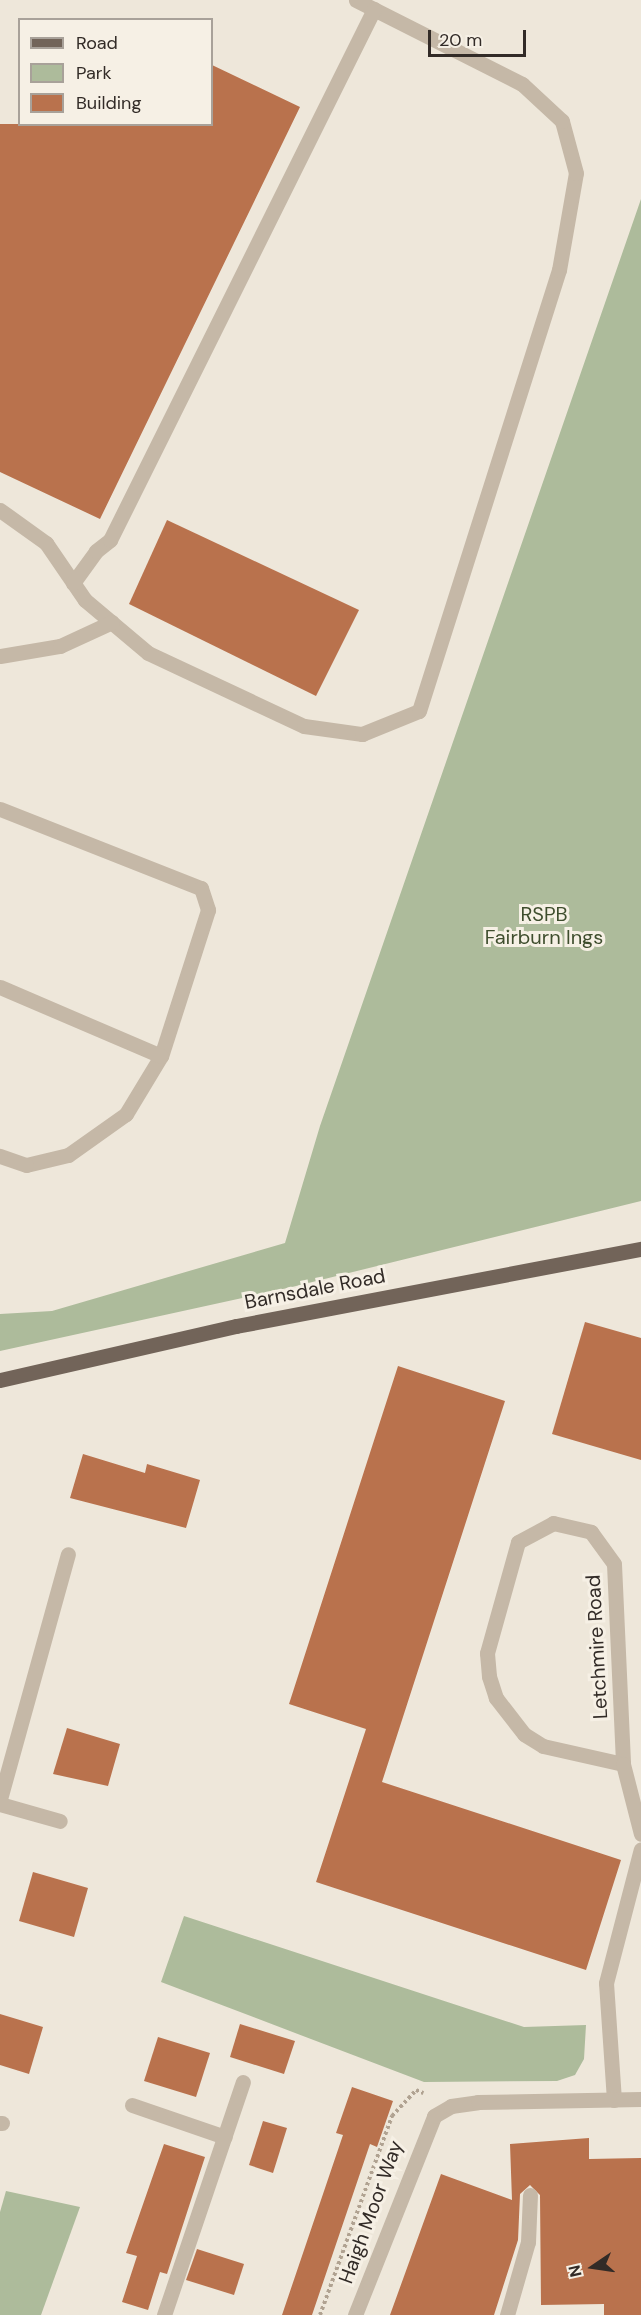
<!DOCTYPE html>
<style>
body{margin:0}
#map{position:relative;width:641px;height:2315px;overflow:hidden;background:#eee7da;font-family:"DM Sans",sans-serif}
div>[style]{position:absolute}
.green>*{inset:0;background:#adbb9b}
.building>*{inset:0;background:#b9724d}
.path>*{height:4px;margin-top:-2px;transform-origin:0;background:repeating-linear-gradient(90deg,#b0a291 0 3px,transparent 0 6px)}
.lane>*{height:15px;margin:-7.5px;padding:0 7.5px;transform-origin:7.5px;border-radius:7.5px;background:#c5b8a7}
.street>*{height:15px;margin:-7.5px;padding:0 7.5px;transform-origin:7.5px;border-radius:7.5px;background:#c5b8a7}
.primary>*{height:15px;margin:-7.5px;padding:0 7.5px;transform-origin:7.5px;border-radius:7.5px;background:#726459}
span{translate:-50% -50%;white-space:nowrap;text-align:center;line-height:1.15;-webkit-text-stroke:6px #f6f0e5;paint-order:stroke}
.park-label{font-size:20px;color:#3e4d2d}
.street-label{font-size:20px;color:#322b27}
.legend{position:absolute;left:18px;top:18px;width:195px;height:108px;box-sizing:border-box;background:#f6f0e5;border:2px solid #a8a199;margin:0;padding:8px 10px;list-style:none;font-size:18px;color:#322b27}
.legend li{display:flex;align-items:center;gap:12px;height:30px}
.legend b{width:30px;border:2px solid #a8a199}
.north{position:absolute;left:563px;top:2237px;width:60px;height:60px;-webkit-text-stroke:4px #f6f0e5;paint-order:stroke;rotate:257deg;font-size:16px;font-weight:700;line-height:24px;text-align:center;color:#322b27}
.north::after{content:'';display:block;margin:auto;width:21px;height:27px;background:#322b27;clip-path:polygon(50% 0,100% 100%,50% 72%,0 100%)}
.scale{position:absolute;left:428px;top:30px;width:98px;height:27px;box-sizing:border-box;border:3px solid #322b27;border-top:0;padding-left:8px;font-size:18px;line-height:21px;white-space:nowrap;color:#322b27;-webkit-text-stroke:4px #f6f0e5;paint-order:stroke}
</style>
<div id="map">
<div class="green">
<div style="clip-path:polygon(641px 199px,641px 1201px,292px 1287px,0 1351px,0 1314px,52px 1311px,285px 1243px,320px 1126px)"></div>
<div style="clip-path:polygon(184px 1916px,524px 2027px,586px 2025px,584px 2059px,575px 2075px,557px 2081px,424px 2082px,161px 1982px)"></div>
<div style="clip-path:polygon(6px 2191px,80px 2207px,41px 2315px,0 2315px,0 2212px)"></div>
</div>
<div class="building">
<div style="clip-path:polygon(212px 65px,300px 107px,100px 519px,0 472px,0 124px,212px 124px)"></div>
<div style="clip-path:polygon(167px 520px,359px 610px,316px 696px,129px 604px)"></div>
<div style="clip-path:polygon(585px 1322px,641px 1338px,641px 1460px,552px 1434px)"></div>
<div style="clip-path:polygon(398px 1366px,505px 1401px,382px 1782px,621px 1860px,586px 1970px,316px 1882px,366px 1729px,289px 1704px)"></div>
<div style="clip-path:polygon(83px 1454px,145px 1473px,147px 1464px,200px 1480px,186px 1528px,70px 1498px)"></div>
<div style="clip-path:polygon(67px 1728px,120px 1744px,108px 1786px,53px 1774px)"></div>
<div style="clip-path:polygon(33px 1872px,88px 1888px,74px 1937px,19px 1921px)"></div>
<div style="clip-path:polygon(0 2014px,43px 2027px,29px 2074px,0 2065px)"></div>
<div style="clip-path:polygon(240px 2024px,295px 2041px,284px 2074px,230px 2057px)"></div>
<div style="clip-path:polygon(158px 2037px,210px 2053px,196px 2097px,144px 2081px)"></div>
<div style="clip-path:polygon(352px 2087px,393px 2101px,377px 2147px,370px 2144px,312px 2315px,282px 2315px,343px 2135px,336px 2133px)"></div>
<div style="clip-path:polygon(263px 2121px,287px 2128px,273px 2173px,249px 2165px)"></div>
<div style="clip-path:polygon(589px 2138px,589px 2159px,641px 2158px,641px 2315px,604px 2315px,604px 2304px,541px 2305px,540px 2195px,530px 2185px,520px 2194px,518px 2240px,494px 2315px,390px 2315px,441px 2174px,512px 2200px,510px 2144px)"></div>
<div style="clip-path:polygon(164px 2144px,205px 2157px,167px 2274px,160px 2272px,148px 2310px,122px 2302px,137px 2256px,126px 2253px)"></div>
<div style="clip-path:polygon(197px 2249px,244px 2264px,234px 2295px,186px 2280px)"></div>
</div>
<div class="path">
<div style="left:320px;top:2315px;width:212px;rotate:-70.1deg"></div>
<div style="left:392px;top:2116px;width:35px;rotate:-47deg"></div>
<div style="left:416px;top:2090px;width:8px;rotate:23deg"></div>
</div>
<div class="lane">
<div style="left:0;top:510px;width:57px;rotate:35.7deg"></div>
<div style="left:46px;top:543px;width:69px;rotate:55.6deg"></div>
<div style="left:85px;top:600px;width:82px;rotate:40.1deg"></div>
<div style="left:148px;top:653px;width:172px;rotate:25.1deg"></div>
<div style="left:304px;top:726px;width:59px;rotate:7.9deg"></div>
<div style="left:362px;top:734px;width:61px;rotate:-22deg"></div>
<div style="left:419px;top:711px;width:463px;rotate:-72.4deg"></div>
<div style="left:559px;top:270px;width:98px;rotate:-80.1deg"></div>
<div style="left:576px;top:173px;width:54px;rotate:-105.1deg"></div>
<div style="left:562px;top:121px;width:54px;rotate:-137.2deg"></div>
<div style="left:522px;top:84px;width:186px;rotate:-153.2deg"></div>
<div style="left:73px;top:583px;width:39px;rotate:-54deg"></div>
<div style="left:96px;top:551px;width:18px;rotate:-38deg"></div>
<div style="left:110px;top:540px;width:593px;rotate:-63.56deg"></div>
<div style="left:0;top:656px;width:61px;rotate:-9.5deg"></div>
<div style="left:60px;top:646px;width:57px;rotate:-24.8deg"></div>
<div style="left:0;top:809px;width:216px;rotate:21.5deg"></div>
<div style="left:201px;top:888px;width:23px;rotate:72deg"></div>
<div style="left:208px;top:910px;width:153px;rotate:107.8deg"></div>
<div style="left:161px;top:1056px;width:68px;rotate:121.1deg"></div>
<div style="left:126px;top:1114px;width:71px;rotate:144.7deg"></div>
<div style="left:68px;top:1155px;width:43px;rotate:166.6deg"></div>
<div style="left:26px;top:1165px;width:28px;rotate:-161deg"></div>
<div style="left:0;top:987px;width:175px;rotate:23.2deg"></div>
<div style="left:553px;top:1523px;width:39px;rotate:13deg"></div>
<div style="left:591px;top:1532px;width:39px;rotate:54deg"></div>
<div style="left:614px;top:1564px;width:200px;rotate:87.4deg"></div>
<div style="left:623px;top:1764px;width:82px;rotate:-167.3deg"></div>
<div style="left:543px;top:1746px;width:22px;rotate:-148deg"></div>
<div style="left:524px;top:1734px;width:46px;rotate:-127.9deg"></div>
<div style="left:496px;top:1698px;width:23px;rotate:-108deg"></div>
<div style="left:489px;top:1676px;width:23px;rotate:-95deg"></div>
<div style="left:487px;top:1653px;width:115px;rotate:-74.4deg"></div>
<div style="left:518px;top:1542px;width:40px;rotate:-28deg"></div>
<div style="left:623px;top:1764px;width:72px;rotate:75.6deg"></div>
<div style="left:614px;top:2100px;width:117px;rotate:-93.9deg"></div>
<div style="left:606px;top:1983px;width:138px;rotate:-75.4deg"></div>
</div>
<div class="street">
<div style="left:0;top:1799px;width:254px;rotate:-74.5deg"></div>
<div style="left:0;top:1804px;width:62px;rotate:15.8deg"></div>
<div style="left:132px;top:2105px;width:98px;rotate:19deg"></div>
<div style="left:0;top:2123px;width:2px"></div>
<div style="left:164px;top:2315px;width:246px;rotate:-71.3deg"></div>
<div style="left:355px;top:2315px;width:214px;rotate:-68.3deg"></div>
<div style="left:434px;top:2116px;width:20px;rotate:-30deg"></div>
<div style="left:451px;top:2106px;width:27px;rotate:-8deg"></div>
<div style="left:478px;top:2102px;width:163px;rotate:-1.1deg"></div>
<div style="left:507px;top:2315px;width:76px;rotate:-74deg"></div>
<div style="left:528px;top:2242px;width:47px;rotate:-87.6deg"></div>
</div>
<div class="primary">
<div style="left:0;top:1380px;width:242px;rotate:-12.9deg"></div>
<div style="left:236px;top:1326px;width:412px;rotate:-10.8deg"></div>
</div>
<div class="park-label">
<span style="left:544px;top:926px">RSPB<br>Fairburn Ings</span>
</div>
<div class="street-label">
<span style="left:315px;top:1289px;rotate:-11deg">Barnsdale Road</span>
<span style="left:597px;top:1647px;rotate:-93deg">Letchmire Road</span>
<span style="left:371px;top:2212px;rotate:-70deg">Haigh Moor Way</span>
</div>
<ul class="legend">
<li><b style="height:8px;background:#726459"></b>Road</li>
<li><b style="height:16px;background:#adbb9b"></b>Park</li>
<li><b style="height:16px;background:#b9724d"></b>Building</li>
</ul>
<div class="north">N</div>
<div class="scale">20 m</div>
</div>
